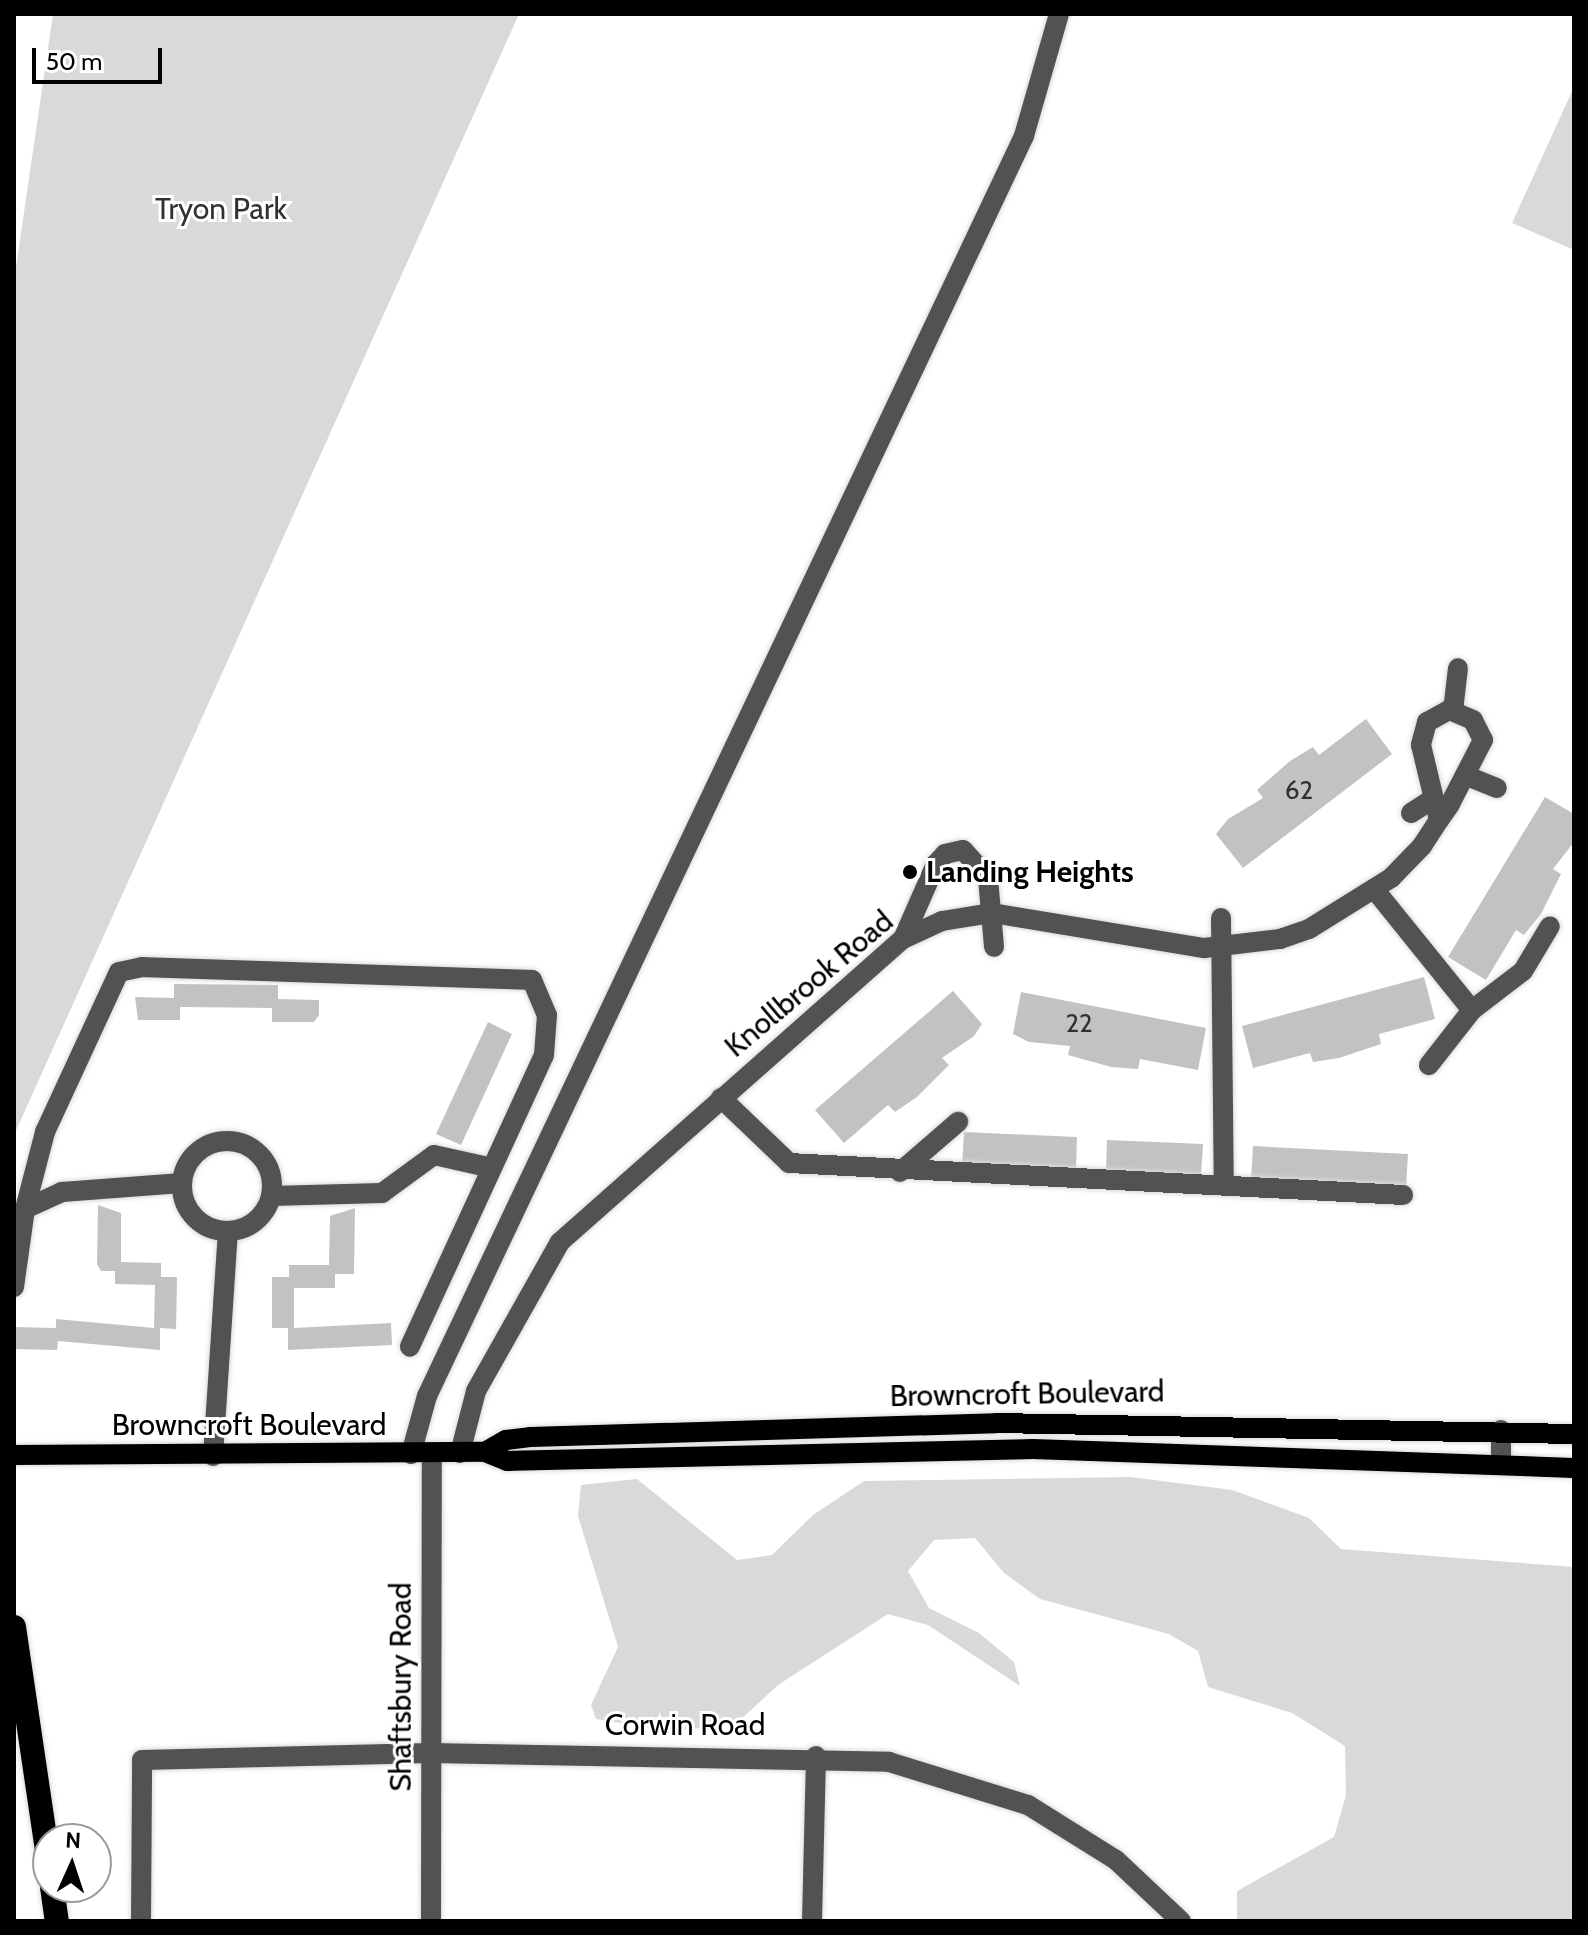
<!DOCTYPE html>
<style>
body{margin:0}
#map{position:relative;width:1588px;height:1935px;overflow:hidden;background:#fff;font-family:Cabin,sans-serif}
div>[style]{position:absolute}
.green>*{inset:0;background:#d9d9d9}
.building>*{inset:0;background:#c2c2c2}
.roads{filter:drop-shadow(0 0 2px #dbdbdb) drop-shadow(0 0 2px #dbdbdb)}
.minor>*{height:20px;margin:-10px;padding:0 10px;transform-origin:10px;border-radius:10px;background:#525252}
.minor>.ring{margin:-10px;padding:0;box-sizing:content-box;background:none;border:20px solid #525252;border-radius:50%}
.major>*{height:20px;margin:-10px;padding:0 10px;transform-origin:10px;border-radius:10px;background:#000}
.highway>*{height:24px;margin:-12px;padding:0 12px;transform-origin:12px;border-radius:12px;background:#000}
.dots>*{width:22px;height:22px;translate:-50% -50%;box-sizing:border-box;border:4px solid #fff;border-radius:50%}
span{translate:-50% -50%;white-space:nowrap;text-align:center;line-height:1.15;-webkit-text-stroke:6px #fff;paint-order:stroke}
.number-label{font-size:26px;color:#303030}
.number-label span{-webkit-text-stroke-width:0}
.park-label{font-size:30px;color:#303030}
.poi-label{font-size:30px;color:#000;font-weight:700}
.left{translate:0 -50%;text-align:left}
.street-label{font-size:30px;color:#000}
.frame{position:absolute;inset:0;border:16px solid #000;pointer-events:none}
.north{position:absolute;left:32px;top:1823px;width:80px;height:80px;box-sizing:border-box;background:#fff;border:2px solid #999;border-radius:50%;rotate:3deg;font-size:22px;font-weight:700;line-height:32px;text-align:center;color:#000}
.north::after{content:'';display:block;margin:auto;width:28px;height:36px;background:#000;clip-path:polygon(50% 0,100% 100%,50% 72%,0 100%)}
.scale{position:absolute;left:32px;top:48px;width:130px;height:36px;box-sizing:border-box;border:4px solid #000;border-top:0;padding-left:10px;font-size:24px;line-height:28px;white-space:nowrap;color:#000;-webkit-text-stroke:6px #fff;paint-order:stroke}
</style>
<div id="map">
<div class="green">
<div style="clip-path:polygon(53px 14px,519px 14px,14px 1135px,14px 281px)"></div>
<div style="clip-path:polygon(1574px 87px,1574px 250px,1512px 223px)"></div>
<div style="clip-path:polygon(1131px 1477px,1232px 1490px,1309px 1518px,1341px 1549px,1574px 1567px,1574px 1921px,1237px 1921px,1237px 1891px,1334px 1837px,1346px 1795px,1345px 1746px,1292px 1713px,1208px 1687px,1198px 1651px,1169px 1634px,1040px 1599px,1004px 1573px,975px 1538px,934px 1540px,908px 1571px,929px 1608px,979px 1633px,1014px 1662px,1020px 1686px,928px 1625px,888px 1614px,778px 1685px,736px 1724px,673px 1731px,596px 1719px,591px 1705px,618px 1647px,578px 1516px,581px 1485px,637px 1479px,737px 1560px,772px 1555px,813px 1515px,864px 1481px)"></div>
</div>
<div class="building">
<div style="clip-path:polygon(1366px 719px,1392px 754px,1243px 868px,1216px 834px,1228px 819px,1263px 798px,1257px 790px,1290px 761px,1313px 747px,1319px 755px)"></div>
<div style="clip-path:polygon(1545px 797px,1574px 814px,1574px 842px,1553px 869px,1561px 874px,1541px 914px,1524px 935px,1516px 930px,1486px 980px,1448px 957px)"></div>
<div style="clip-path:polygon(1424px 977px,1435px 1019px,1379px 1034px,1381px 1044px,1339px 1058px,1313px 1062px,1310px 1053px,1253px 1068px,1242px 1026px)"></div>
<div style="clip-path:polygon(174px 984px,278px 985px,278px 999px,319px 1000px,319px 1015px,314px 1022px,272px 1022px,272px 1008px,180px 1007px,180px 1020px,138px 1020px,135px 997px,174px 998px)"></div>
<div style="clip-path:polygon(953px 991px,982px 1024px,974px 1036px,942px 1058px,949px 1065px,917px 1097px,895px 1112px,888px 1105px,844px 1143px,815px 1110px)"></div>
<div style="clip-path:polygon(1021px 992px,1206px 1028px,1198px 1070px,1140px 1059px,1138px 1069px,1111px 1067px,1068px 1055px,1070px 1046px,1029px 1042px,1013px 1034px)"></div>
<div style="clip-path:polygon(488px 1022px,512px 1034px,461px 1145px,436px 1134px)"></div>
<div style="clip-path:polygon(964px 1132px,1077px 1137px,1076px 1170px,962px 1165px)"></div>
<div style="clip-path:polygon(1107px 1140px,1203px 1144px,1201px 1175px,1106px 1171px)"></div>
<div style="clip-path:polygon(1253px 1146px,1408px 1154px,1406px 1188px,1251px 1180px)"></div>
<div style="clip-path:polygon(98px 1205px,121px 1213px,121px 1262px,161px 1263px,161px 1277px,177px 1277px,176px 1329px,160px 1328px,160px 1350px,58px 1341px,57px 1350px,14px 1349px,14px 1327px,56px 1328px,56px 1319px,154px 1328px,155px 1285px,115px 1284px,115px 1271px,101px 1271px,97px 1264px)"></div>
<div style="clip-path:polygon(355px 1208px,354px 1274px,335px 1274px,335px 1288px,294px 1288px,294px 1328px,391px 1323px,392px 1345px,288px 1350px,288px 1328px,272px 1328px,272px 1277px,289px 1277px,289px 1265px,329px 1265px,330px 1216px)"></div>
</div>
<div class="roads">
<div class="minor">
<div style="left:1453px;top:711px;width:43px;rotate:-83.4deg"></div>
<div style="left:1467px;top:776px;width:32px;rotate:22deg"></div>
<div style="left:1411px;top:813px;width:27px;rotate:-33deg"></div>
<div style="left:1375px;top:890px;width:154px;rotate:51.1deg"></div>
<div style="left:1472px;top:1010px;width:70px;rotate:128deg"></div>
<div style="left:1221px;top:918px;width:267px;rotate:89.4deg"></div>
<div style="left:903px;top:939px;width:82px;rotate:-66.3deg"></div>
<div style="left:936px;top:864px;width:13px;rotate:-48deg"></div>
<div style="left:945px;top:854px;width:18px;rotate:-13deg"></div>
<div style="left:963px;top:850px;width:38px;rotate:48deg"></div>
<div style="left:988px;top:878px;width:69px;rotate:85deg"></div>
<div style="left:1472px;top:1010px;width:64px;rotate:-37.4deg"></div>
<div style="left:1523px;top:971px;width:52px;rotate:-59deg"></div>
<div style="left:721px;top:1098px;width:94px;rotate:43.7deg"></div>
<div style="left:789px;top:1163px;width:615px;rotate:2.98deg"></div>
<div class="ring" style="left:182px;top:1141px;width:70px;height:70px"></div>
<div style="left:900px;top:1172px;width:77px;rotate:-40.8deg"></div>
<div style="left:271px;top:1196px;width:111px;rotate:-1.5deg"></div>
<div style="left:382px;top:1193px;width:64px;rotate:-36.2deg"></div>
<div style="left:434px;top:1155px;width:59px;rotate:12.6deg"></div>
<div style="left:25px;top:1209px;width:80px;rotate:-75.4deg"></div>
<div style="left:45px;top:1132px;width:176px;rotate:-65.2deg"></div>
<div style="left:119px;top:972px;width:24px;rotate:-12deg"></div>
<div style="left:142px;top:967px;width:390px;rotate:1.9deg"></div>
<div style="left:532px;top:980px;width:38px;rotate:67deg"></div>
<div style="left:547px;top:1015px;width:40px;rotate:94.3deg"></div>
<div style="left:544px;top:1055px;width:321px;rotate:114.7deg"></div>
<div style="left:14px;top:1287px;width:79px;rotate:-82deg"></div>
<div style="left:25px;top:1209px;width:41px;rotate:-24.7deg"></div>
<div style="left:62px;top:1192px;width:120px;rotate:-4.3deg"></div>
<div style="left:1501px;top:1430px;width:35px;rotate:90deg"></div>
<div style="left:460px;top:1453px;width:64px;rotate:-75.5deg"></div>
<div style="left:476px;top:1391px;width:171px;rotate:-60.6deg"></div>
<div style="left:560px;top:1242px;width:458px;rotate:-41.5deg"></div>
<div style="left:903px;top:939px;width:43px;rotate:-24.8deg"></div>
<div style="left:942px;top:921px;width:51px;rotate:-9.1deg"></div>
<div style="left:992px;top:913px;width:215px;rotate:9.4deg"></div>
<div style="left:1204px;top:948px;width:77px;rotate:-6.8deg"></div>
<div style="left:1280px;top:939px;width:31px;rotate:-19deg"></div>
<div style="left:1309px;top:929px;width:97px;rotate:-31.9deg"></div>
<div style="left:1391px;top:878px;width:45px;rotate:-45.9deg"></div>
<div style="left:1422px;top:846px;width:31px;rotate:-57deg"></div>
<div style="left:1439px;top:820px;width:19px;rotate:-55deg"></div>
<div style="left:1450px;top:804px;width:72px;rotate:-62.7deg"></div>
<div style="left:1483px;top:740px;width:22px;rotate:-117deg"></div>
<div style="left:1473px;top:720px;width:26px;rotate:-157deg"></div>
<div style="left:1449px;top:710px;width:25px;rotate:151deg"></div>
<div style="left:1427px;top:722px;width:24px;rotate:105deg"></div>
<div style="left:1421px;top:745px;width:77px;rotate:76.5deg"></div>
<div style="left:411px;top:1454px;width:60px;rotate:-74.6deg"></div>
<div style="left:427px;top:1396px;width:1394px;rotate:-64.65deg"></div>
<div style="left:1024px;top:136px;width:127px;rotate:-74deg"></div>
<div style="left:213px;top:1456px;width:225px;rotate:-86.2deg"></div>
<div style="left:141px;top:1921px;width:161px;rotate:-89.6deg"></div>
<div style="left:142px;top:1760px;width:288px;rotate:-1.4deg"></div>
<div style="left:430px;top:1753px;width:459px;rotate:1.1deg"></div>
<div style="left:889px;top:1762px;width:145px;rotate:17.2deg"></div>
<div style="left:1028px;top:1805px;width:104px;rotate:32deg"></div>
<div style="left:1116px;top:1860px;width:89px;rotate:43.2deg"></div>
<div style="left:431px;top:1921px;width:467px;rotate:-89.9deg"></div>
<div style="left:812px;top:1921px;width:165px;rotate:-88.6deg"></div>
</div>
<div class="major">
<div style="left:485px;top:1452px;width:24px;rotate:-30deg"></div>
<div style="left:506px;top:1440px;width:24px;rotate:-7deg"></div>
<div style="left:530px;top:1437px;width:466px;rotate:-1.7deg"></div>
<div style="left:996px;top:1423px;width:578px;rotate:1.09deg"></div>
<div style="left:14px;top:1455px;width:471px;rotate:-0.4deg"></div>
<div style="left:485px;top:1452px;width:24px;rotate:22deg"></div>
<div style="left:507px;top:1461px;width:526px;rotate:-1.31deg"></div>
<div style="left:1033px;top:1449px;width:541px;rotate:2.01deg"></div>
</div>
<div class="highway">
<div style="left:14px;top:1627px;width:232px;rotate:81.6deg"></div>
<div style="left:52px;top:1887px;width:34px;rotate:82deg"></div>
</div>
</div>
<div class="dots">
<div style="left:910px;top:872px;background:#000"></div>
</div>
<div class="number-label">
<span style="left:1299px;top:791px">62</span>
<span style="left:1079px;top:1024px">22</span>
</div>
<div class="park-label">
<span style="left:221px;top:209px">Tryon Park</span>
</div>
<div class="poi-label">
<span class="left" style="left:926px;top:872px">Landing Heights</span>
</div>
<div class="street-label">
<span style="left:809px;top:984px;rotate:-40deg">Knollbrook Road</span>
<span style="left:1027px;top:1394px;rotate:-1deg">Browncroft Boulevard</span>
<span style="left:249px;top:1425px">Browncroft Boulevard</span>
<span style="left:401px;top:1687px;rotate:-90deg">Shaftsbury Road</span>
<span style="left:685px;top:1725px">Corwin Road</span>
</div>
<div class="frame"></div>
<div class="north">N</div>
<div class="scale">50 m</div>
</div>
